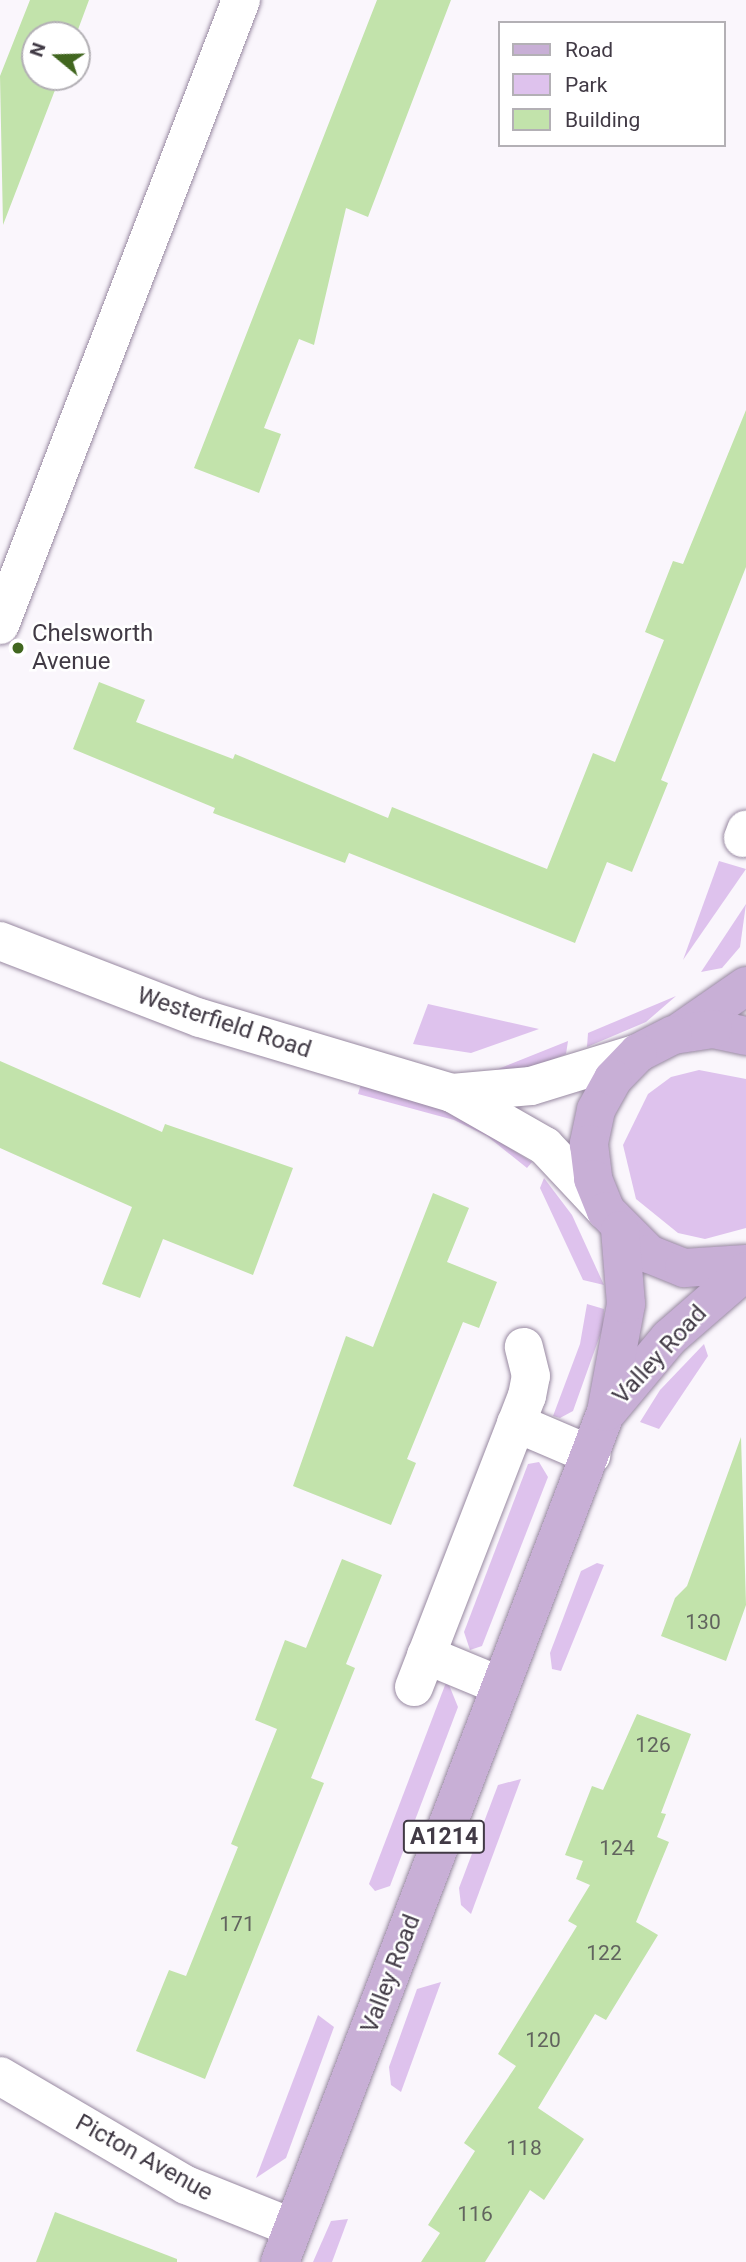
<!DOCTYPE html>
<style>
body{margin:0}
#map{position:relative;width:746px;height:2262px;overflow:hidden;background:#faf6fc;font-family:Roboto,sans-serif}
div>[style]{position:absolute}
.green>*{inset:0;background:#dec2ed}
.building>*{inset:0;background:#c2e3ab}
.roads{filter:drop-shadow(0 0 2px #9889a1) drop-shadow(0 0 2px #9889a1)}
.street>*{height:38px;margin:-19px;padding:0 19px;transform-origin:19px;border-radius:19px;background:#fff}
.secondary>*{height:38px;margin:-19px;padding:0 19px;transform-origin:19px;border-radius:19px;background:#fff}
.primary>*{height:38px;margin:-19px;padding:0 19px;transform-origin:19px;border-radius:19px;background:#c8afd6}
.dots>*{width:19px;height:19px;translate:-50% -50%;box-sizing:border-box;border:4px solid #fff;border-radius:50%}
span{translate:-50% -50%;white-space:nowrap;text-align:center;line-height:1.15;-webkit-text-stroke:5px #fff;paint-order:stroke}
.number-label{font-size:21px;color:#61645e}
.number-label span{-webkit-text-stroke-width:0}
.shield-label span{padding:2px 5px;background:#fff;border:2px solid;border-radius:5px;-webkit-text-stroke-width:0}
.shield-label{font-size:23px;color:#413a45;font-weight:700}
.poi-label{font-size:24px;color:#413a45}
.left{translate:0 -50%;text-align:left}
.street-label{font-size:24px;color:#413a45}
.legend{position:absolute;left:498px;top:21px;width:228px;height:126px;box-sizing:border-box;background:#fff;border:2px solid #b3b0b5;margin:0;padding:9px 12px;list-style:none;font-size:21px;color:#413a45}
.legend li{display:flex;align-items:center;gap:14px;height:35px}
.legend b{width:35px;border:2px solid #b3b0b5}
.north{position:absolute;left:21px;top:21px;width:70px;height:70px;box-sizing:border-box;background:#fff;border:2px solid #b3b0b5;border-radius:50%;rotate:289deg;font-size:19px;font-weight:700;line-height:28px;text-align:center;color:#413a45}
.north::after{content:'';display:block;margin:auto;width:24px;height:32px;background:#41661f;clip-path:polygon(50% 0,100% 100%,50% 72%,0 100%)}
</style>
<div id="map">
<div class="green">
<div style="clip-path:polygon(719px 861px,746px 869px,683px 960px)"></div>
<div style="clip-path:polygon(746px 904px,740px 947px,722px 968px,701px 972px)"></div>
<div style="clip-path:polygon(676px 996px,646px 1022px,587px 1047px,588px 1033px)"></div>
<div style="clip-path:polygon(428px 1004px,539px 1029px,471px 1053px,413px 1044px)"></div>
<div style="clip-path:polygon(568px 1041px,566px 1054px,527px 1070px,488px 1073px)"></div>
<div style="clip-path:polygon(699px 1070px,746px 1079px,746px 1228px,705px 1239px,678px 1233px,636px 1199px,623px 1145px,648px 1094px,671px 1077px)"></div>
<div style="clip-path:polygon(361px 1084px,453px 1113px,532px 1162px,527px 1168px,487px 1136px,454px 1120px,358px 1094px)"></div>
<div style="clip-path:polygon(544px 1178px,572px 1215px,604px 1285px,583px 1280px,540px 1188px)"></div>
<div style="clip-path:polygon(587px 1304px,604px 1309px,603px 1327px,573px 1411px,560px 1418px,553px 1416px,580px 1344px)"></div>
<div style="clip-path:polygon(704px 1344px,708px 1356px,659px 1429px,640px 1422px,660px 1390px)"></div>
<div style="clip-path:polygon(539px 1462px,548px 1477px,482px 1646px,470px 1650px,464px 1632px,528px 1464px)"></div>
<div style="clip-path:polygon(597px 1563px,604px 1565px,561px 1671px,552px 1669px,550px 1653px,581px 1571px)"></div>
<div style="clip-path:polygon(447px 1680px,458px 1707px,390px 1886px,375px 1891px,369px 1884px)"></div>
<div style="clip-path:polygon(521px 1779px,471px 1914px,461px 1905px,459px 1888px,498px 1785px)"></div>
<div style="clip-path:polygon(441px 1982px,401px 2092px,391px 2085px,389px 2067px,417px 1989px)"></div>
<div style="clip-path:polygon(318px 2015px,334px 2027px,286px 2158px,256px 2178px)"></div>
<div style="clip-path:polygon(348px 2219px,332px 2262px,313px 2262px,331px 2221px)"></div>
</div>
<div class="building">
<div style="clip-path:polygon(30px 0,89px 0,76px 35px,35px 35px,35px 77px,60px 77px,3px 225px,0 76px)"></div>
<div style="clip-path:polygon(377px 0,451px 0,368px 217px,346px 208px,314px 345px,299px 339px,264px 428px,281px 434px,259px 493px,194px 468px)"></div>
<div style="clip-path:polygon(746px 410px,746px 567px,661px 780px,668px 783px,632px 872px,607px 862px,575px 943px,349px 853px,345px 863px,213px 813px,215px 808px,73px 749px,99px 682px,145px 700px,136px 722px,233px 759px,235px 754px,388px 818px,392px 807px,547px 869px,593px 753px,615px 762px,664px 640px,645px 632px,673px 561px,683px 564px)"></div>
<div style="clip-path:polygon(0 1061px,162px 1132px,165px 1124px,293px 1168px,253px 1275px,163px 1239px,140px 1298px,102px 1284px,132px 1207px,0 1148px)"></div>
<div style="clip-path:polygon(433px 1193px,469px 1208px,447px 1262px,497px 1282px,479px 1328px,463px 1322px,407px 1459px,416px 1463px,391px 1525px,293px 1486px,346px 1336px,373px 1347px)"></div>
<div style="clip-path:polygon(741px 1437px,746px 1605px,726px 1661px,661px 1636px,675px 1598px,687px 1586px)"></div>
<div style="clip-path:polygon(342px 1559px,382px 1575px,346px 1664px,355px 1668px,311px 1778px,324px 1783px,205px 2079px,136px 2051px,169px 1970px,186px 1976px,238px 1847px,231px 1844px,277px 1729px,255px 1720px,285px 1640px,306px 1648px)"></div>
<div style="clip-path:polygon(637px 1714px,691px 1734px,661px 1813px,666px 1814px,657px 1837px,669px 1842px,636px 1922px,658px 1935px,606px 2020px,595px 2014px,538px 2108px,584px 2139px,544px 2200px,530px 2190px,485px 2262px,421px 2262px,440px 2233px,428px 2225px,475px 2151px,464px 2143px,516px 2066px,498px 2054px,577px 1926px,568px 1921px,590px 1885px,576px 1879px,583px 1861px,565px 1855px,592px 1786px,603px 1790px)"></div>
<div style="clip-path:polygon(55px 2212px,177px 2259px,177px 2262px,36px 2262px)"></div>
</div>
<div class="roads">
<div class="street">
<div style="left:0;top:625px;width:670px;rotate:-68.91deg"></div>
<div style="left:743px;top:838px;width:9px;rotate:-69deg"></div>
<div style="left:516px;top:1423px;width:82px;rotate:23.1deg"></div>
<div style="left:426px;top:1655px;width:81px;rotate:22.5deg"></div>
<div style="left:414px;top:1687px;width:312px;rotate:-68.8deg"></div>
<div style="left:527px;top:1396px;width:20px;rotate:-79deg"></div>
<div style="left:531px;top:1376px;width:30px;rotate:-104deg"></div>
<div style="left:0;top:2076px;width:216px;rotate:30.4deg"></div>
<div style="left:186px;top:2185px;width:115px;rotate:21.9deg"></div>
</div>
<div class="secondary">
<div style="left:0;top:941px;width:214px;rotate:21.1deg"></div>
<div style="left:200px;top:1018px;width:263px;rotate:16.6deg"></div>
<div style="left:452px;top:1093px;width:107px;rotate:29.7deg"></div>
<div style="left:545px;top:1146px;width:89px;rotate:46.8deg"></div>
<div style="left:452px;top:1093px;width:79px;rotate:-5.1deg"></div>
<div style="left:531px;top:1086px;width:112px;rotate:-17.1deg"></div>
</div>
<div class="primary">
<div style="left:681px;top:1031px;width:79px;rotate:-34.7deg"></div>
<div style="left:746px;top:1036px;width:34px;rotate:-168deg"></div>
<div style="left:713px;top:1029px;width:40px;rotate:171.5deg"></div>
<div style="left:673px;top:1035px;width:39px;rotate:153deg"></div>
<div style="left:638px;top:1053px;width:36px;rotate:134deg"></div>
<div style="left:613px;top:1079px;width:35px;rotate:119deg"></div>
<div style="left:596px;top:1110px;width:35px;rotate:102deg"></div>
<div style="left:589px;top:1144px;width:35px;rotate:83deg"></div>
<div style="left:593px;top:1179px;width:35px;rotate:68deg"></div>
<div style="left:606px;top:1211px;width:61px;rotate:45deg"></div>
<div style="left:649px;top:1254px;width:38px;rotate:22deg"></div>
<div style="left:684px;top:1268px;width:62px;rotate:-3.7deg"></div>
<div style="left:608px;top:1411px;width:95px;rotate:-50.1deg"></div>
<div style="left:669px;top:1338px;width:102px;rotate:-41deg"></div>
<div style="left:280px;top:2262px;width:910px;rotate:-69.02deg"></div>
<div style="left:606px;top:1412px;width:110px;rotate:-79.5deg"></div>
<div style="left:626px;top:1304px;width:74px;rotate:-94.6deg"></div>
</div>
</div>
<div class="dots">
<div style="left:18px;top:648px;background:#41661f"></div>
</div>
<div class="number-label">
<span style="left:703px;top:1622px">130</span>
<span style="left:653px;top:1745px">126</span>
<span style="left:617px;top:1848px">124</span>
<span style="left:237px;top:1924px">171</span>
<span style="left:604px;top:1953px">122</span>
<span style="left:543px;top:2040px">120</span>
<span style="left:524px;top:2148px">118</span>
<span style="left:475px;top:2214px">116</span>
</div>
<div class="shield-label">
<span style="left:444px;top:1837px">A1214</span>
</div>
<div class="poi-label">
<span class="left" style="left:32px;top:648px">Chelsworth<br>Avenue</span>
</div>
<div class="street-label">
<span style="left:224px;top:1023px;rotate:18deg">Westerfield Road</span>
<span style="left:660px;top:1355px;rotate:-47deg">Valley Road</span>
<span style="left:391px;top:1974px;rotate:-69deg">Valley Road</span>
<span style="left:144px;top:2158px;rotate:29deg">Picton Avenue</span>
</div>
<ul class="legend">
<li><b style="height:9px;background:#c8afd6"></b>Road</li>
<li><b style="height:19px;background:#dec2ed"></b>Park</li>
<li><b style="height:19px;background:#c2e3ab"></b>Building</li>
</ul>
<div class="north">N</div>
</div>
